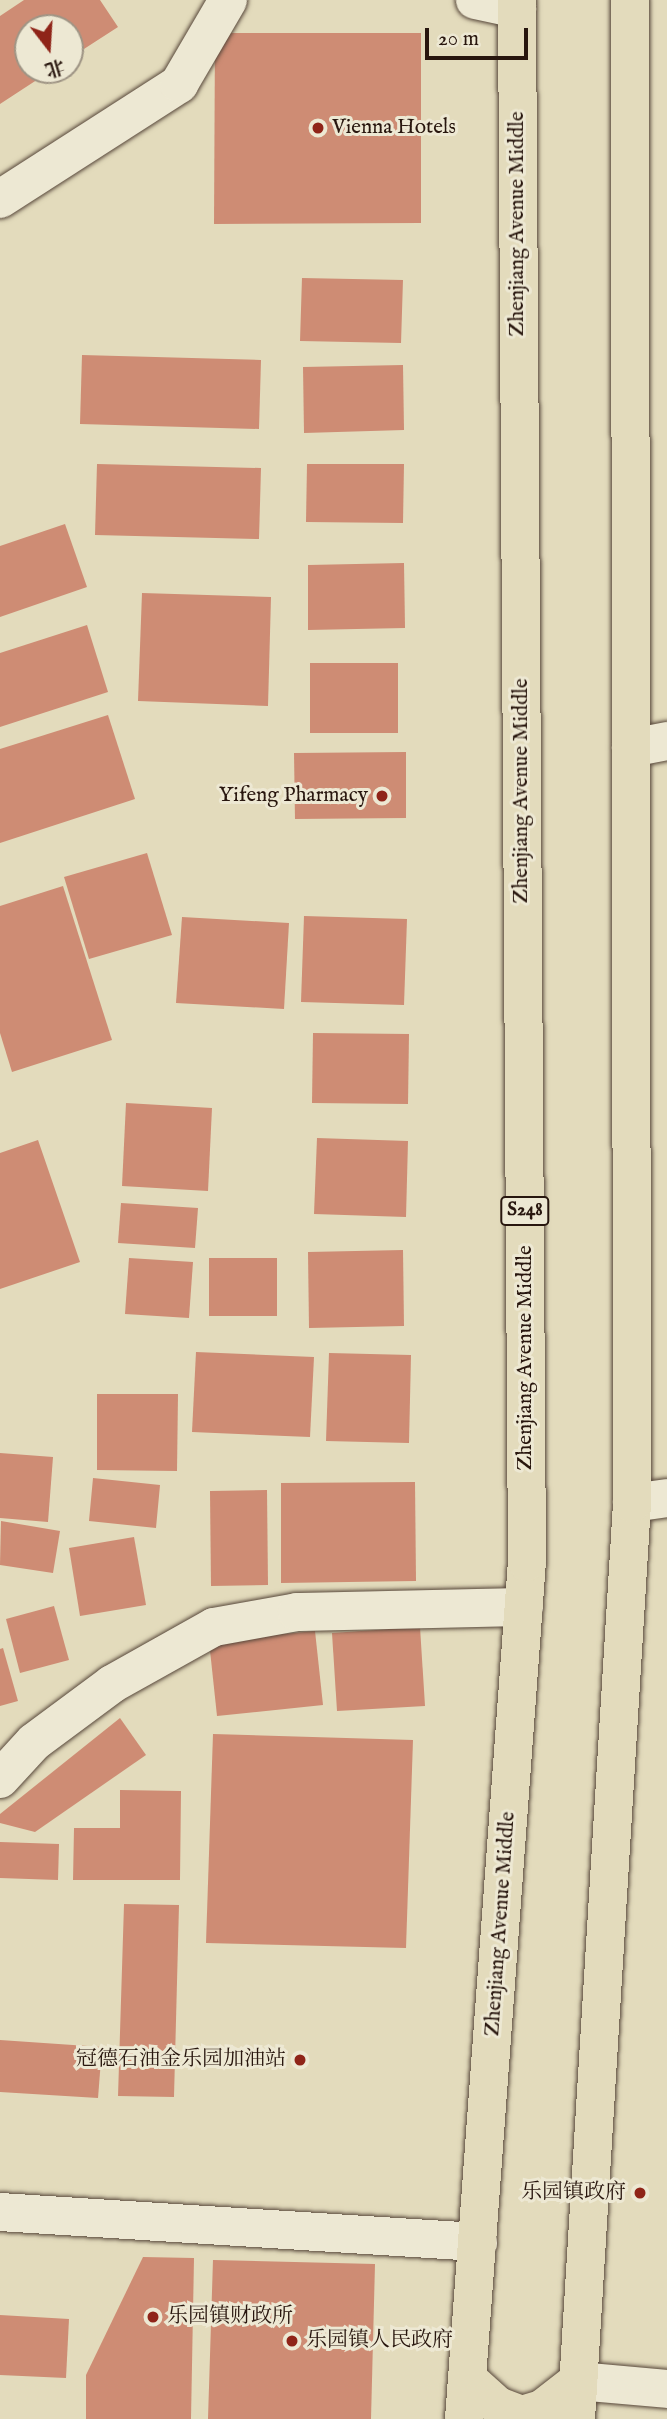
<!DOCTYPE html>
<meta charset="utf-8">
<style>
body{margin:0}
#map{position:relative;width:667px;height:2419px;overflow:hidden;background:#e3dbbc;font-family:"IM FELL English","Noto Serif SC",serif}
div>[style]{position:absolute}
.building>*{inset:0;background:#ce8c74}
.roads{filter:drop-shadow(0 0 2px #57473a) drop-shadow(0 0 2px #57473a)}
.street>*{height:38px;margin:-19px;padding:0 19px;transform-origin:19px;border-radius:19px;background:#ede8d3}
.primary>*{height:38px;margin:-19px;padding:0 19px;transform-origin:19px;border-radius:19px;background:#e3dbbc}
.dots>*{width:19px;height:19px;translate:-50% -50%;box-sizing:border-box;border:4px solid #ede8d3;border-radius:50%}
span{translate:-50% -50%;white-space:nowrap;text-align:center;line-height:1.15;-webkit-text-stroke:6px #ede8d3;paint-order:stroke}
.shield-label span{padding:2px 5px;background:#ede8d3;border:2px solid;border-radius:5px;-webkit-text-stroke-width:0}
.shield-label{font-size:19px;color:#28160e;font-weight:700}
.poi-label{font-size:21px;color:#28160e}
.left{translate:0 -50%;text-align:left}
.right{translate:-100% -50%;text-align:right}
.street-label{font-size:21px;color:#28160e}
.north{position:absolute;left:14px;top:14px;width:70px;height:70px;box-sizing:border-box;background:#ede8d3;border:2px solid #9e9484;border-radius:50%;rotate:163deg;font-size:19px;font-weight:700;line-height:28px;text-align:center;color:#28160e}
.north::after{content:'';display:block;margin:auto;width:24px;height:32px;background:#8f2418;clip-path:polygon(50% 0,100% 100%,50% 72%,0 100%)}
.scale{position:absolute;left:425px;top:28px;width:103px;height:32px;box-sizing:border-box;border:4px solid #28160e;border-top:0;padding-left:9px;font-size:21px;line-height:24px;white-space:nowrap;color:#28160e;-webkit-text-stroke:5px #ede8d3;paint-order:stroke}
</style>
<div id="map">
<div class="building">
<div style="clip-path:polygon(24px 0,100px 0,118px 27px,70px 58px,70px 28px,28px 28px,28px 70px,52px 70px,0 104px,0 16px)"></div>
<div style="clip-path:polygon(215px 33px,421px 33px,421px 223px,214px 224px)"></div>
<div style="clip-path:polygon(302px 278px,403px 280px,401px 343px,300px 341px)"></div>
<div style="clip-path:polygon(82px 355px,261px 360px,259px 429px,80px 424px)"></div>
<div style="clip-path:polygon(403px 365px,404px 430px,304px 433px,303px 367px)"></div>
<div style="clip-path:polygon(97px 464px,261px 468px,259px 539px,95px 535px)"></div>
<div style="clip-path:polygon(307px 464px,404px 464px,403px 523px,306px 522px)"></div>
<div style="clip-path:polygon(65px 524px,87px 587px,0 617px,0 546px)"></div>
<div style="clip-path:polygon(404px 563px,405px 628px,308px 630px,308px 565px)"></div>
<div style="clip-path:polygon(142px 593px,271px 597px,268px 706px,138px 701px)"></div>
<div style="clip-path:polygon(87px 625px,108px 692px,0 727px,0 653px)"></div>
<div style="clip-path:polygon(310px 663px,398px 663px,398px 733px,310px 733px)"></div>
<div style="clip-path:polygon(108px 715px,135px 799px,0 843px,0 749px)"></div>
<div style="clip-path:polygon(406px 752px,406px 818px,295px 819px,294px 753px)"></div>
<div style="clip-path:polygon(147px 853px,172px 935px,89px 959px,64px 877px)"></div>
<div style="clip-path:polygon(63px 886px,112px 1040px,12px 1072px,0 1033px,0 906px)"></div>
<div style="clip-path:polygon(304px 916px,407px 919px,404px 1005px,301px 1002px)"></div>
<div style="clip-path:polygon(182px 917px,289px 923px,284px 1009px,176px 1003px)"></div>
<div style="clip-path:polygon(313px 1033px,409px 1034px,408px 1104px,312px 1103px)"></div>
<div style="clip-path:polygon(126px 1103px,212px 1108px,208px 1191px,122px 1186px)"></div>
<div style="clip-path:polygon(317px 1138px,408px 1141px,406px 1217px,314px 1214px)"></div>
<div style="clip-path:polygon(38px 1140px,80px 1262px,0 1289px,0 1153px)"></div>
<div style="clip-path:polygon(121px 1203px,198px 1208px,195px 1248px,118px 1243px)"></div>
<div style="clip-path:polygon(403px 1250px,404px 1326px,309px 1328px,308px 1252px)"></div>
<div style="clip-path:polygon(129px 1258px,193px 1262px,189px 1318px,125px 1314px)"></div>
<div style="clip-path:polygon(209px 1258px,277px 1258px,277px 1316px,209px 1316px)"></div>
<div style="clip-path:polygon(196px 1352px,314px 1357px,310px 1437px,192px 1432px)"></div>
<div style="clip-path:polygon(329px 1353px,411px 1355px,409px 1443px,326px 1441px)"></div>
<div style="clip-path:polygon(97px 1394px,178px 1394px,177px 1471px,97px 1470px)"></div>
<div style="clip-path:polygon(0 1453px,53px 1457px,48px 1522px,0 1518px)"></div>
<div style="clip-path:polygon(93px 1478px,160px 1485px,156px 1528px,89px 1521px)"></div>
<div style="clip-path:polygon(415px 1482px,416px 1581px,281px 1583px,281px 1483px)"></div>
<div style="clip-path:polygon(267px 1490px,268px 1585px,211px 1586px,210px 1491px)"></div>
<div style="clip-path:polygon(1px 1521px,60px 1531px,53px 1573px,0 1565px)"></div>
<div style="clip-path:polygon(134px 1537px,146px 1605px,80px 1616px,69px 1548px)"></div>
<div style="clip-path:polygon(54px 1606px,69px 1660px,20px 1673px,6px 1619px)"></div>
<div style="clip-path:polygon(420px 1627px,425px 1706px,337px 1711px,332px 1633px)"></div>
<div style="clip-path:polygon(315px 1631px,323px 1705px,217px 1716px,209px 1641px)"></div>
<div style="clip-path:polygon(3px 1648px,18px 1701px,0 1706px,0 1649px)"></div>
<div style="clip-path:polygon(120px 1718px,146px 1755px,35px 1832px,0 1823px,0 1814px)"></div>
<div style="clip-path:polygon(213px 1734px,413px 1740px,406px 1948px,206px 1943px)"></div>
<div style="clip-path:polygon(120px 1790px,181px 1791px,180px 1880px,73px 1880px,74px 1828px,120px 1828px)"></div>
<div style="clip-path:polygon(0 1842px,59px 1844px,58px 1880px,0 1878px)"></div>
<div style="clip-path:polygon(124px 1904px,179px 1905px,174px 2097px,118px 2096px)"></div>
<div style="clip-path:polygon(0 2040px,102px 2047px,98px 2098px,0 2092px)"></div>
<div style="clip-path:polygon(143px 2257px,194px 2258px,191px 2419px,86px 2419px,86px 2375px)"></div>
<div style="clip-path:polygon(213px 2260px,375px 2264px,371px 2419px,208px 2419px)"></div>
<div style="clip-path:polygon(0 2315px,69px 2319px,66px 2378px,0 2375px)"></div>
</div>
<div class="roads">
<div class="street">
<div style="left:475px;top:0;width:43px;rotate:12.1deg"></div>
<div style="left:0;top:199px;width:213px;rotate:-32.7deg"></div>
<div style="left:179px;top:84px;width:97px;rotate:-59.7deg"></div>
<div style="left:631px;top:748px;width:37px;rotate:-11deg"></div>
<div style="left:632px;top:1503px;width:35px;rotate:-8deg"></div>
<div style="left:0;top:1779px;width:50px;rotate:-47.4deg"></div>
<div style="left:34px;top:1742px;width:97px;rotate:-36.6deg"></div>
<div style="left:112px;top:1684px;width:117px;rotate:-29.2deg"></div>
<div style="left:214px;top:1627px;width:84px;rotate:-10.2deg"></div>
<div style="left:297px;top:1612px;width:227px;rotate:-1.3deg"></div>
<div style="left:0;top:2212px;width:479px;rotate:3.6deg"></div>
<div style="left:578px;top:2381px;width:89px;rotate:5.1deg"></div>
</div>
<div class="primary">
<div style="left:468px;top:2379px;width:40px;rotate:42deg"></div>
<div style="left:498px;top:2406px;width:26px;rotate:21deg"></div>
<div style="left:522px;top:2415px;width:21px;rotate:-17deg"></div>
<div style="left:542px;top:2409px;width:46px;rotate:-37.9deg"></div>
<div style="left:464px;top:2419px;width:859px;rotate:-85.8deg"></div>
<div style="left:527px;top:1562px;width:1562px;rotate:-90.37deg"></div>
<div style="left:576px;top:2419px;width:918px;rotate:-86.5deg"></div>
<div style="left:632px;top:1503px;width:1503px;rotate:-90.08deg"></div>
</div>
</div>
<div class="dots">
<div style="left:318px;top:128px;background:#8f2418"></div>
<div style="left:382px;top:796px;background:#8f2418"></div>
<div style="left:300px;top:2060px;background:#8f2418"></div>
<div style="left:640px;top:2193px;background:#8f2418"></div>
<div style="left:153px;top:2317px;background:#8f2418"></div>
<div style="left:292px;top:2341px;background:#8f2418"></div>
</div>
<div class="shield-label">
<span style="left:525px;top:1211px">S248</span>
</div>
<div class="poi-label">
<span class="left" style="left:332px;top:128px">Vienna Hotels</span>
<span class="right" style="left:368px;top:796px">Yifeng Pharmacy</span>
<span class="right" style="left:286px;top:2060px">冠德石油金乐园加油站</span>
<span class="right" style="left:626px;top:2193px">乐园镇政府</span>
<span class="left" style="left:167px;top:2317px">乐园镇财政所</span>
<span class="left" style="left:306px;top:2341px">乐园镇人民政府</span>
</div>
<div class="street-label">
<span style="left:518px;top:224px;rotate:-90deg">Zhenjiang Avenue Middle</span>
<span style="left:522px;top:791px;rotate:-90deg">Zhenjiang Avenue Middle</span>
<span style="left:526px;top:1358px;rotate:-90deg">Zhenjiang Avenue Middle</span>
<span style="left:501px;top:1924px;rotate:-86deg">Zhenjiang Avenue Middle</span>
</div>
<div class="north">北</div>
<div class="scale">20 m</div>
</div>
